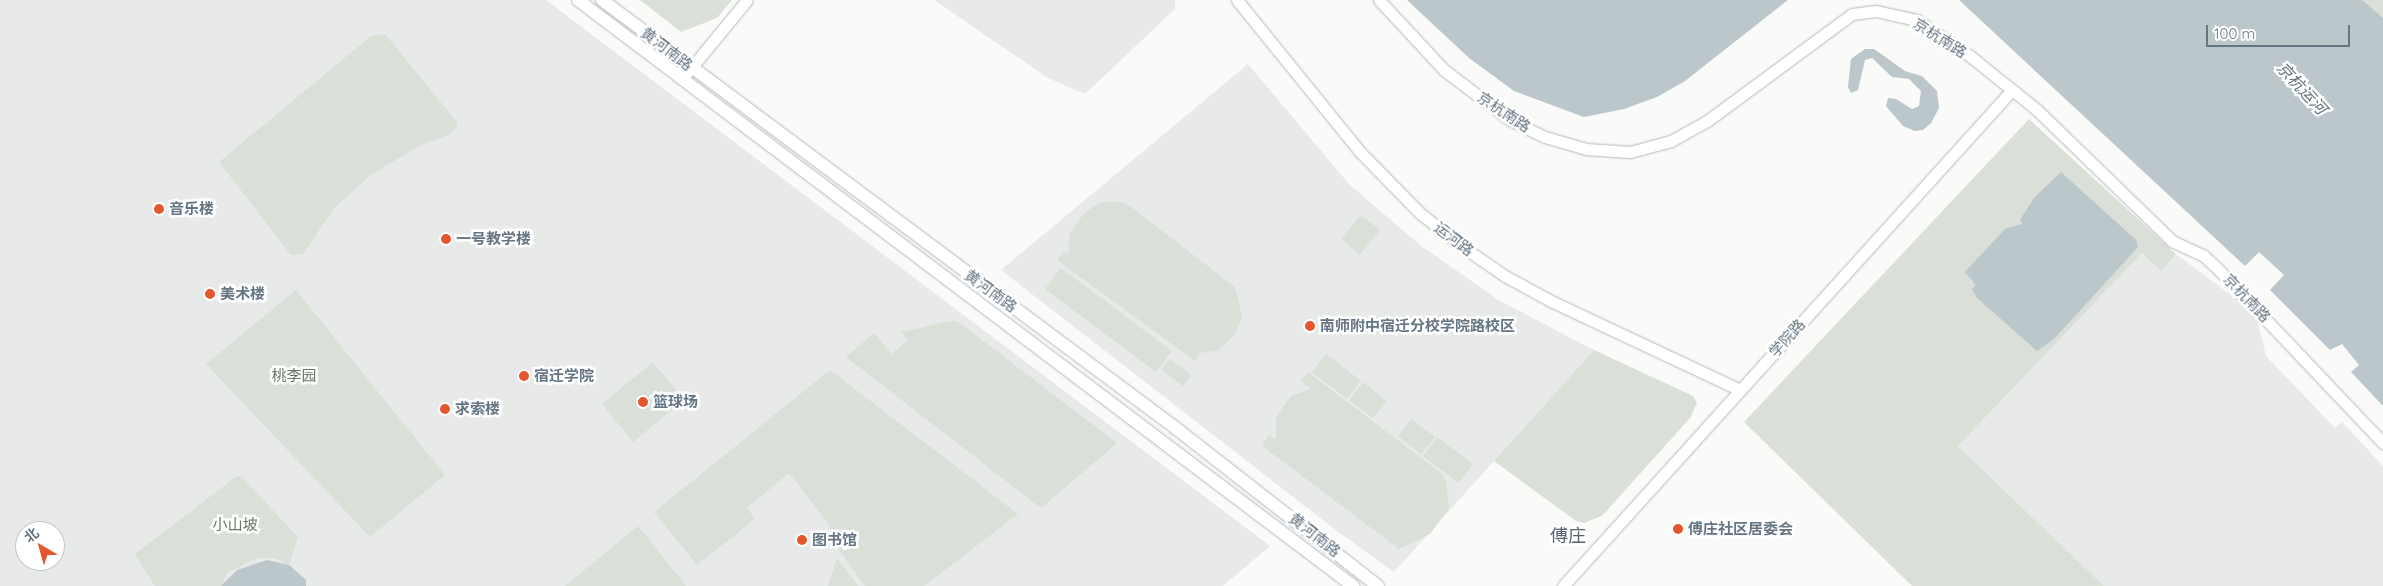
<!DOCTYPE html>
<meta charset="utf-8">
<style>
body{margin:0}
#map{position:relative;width:2383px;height:586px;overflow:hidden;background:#fafaf8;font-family:Quicksand,"Noto Sans SC",sans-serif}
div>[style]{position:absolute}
.built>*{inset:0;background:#e8e9e9}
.green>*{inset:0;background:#dadfd7}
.water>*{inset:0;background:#bbc7cb}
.roads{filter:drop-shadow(0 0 1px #b3babf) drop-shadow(0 0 1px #b3babf)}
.secondary>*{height:11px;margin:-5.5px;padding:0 5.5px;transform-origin:5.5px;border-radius:5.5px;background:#fff}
.primary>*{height:12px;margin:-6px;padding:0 6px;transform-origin:6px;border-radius:6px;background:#fff}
.dots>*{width:14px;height:14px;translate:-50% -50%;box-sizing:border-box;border:2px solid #fff;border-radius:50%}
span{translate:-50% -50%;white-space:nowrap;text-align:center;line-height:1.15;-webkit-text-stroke:5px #fff;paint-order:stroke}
.street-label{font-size:15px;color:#657683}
.poi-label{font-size:15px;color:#657683;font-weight:700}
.left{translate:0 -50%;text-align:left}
.park-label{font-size:15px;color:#687a64}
.water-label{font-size:16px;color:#60757c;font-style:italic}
.quarter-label{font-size:18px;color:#57646e}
.north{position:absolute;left:15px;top:521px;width:50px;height:50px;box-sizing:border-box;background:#fff;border:1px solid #c1c8cd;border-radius:50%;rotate:322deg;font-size:14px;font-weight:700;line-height:20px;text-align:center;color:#657683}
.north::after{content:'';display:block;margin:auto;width:18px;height:22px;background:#e4572e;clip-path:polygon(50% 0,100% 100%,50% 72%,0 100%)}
.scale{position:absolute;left:2206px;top:25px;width:144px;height:22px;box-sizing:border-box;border:2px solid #657683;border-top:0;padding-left:6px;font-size:15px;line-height:18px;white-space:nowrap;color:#657683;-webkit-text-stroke:4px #fff;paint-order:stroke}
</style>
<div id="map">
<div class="built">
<div style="clip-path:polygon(evenodd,0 0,546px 0,1270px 546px,1223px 586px,0 586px,0 0,25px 531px,55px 531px,55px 561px,25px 561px,25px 531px)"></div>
<div style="clip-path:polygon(934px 0,1175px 0,1175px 9px,1085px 94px,1048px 78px)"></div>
<div style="clip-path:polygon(1248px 64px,1349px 184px,1420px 245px,1500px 301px,1594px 350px,1394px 572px,1337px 531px,1001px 270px)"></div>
<div style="clip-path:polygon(2142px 253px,2161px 270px,2176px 254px,2256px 314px,2266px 356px,2335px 428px,2342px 422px,2383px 466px,2383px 586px,2104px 586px,1958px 446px)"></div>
</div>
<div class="green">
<div style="clip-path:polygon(640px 0,732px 0,717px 18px,681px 32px)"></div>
<div style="clip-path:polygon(2362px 0,2383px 0,2383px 18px,2365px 6px)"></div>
<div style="clip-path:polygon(385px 34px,457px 122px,457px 127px,450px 134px,419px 146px,371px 175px,335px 207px,302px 255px,291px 255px,219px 162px,371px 36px)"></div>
<div style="clip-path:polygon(2029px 119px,2176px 254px,2161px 271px,2142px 253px,1958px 446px,2104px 586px,1912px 586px,1744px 422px)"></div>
<div style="clip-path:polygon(1116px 201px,1127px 204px,1235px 287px,1242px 316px,1235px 334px,1219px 350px,1200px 353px,1195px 361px,1057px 260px,1064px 251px,1069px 254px,1069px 235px,1084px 213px,1099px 203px)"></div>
<div style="clip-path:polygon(1361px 215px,1380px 230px,1360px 255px,1341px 239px)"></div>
<div style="clip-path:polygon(1061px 268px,1172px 351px,1156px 372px,1045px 289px)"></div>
<div style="clip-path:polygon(296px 290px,445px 475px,370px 537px,206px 364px)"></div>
<div style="clip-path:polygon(950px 321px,957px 321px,1117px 443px,1041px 508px,846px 357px,874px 333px,892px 354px,908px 340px,901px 332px)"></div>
<div style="clip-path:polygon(1594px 350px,1693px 396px,1697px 403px,1690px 418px,1602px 516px,1584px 523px,1576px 521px,1494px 461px)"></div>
<div style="clip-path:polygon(1326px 354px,1361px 381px,1347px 399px,1312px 372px)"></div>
<div style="clip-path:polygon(1170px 359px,1191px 375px,1183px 386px,1161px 369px)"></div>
<div style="clip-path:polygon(653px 362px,684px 400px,633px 442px,602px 404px)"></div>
<div style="clip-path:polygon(830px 370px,1018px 514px,924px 586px,865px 586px,833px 542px,829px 524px,789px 473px,747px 508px,755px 519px,697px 565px,654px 512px)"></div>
<div style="clip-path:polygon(1308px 372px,1441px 473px,1446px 482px,1449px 508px,1430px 534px,1399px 549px,1262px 446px,1269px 435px,1276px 440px,1276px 417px,1291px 396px,1311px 389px,1301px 381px)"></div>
<div style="clip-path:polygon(1363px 382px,1387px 401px,1373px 418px,1349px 400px)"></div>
<div style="clip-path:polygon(1411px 419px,1435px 437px,1421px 454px,1398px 436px)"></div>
<div style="clip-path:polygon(1437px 437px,1473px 464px,1459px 483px,1423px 456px)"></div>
<div style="clip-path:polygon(237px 476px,241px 476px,298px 537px,289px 565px,275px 558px,255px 559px,227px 573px,221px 586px,155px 586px,135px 554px)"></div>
<div style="clip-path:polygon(638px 526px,686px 586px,565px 586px)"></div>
<div style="clip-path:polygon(837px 558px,858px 586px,828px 586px)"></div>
</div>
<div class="water">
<div style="clip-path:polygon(1407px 0,1788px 0,1685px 81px,1657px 97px,1624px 109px,1584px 117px,1514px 91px,1469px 58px)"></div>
<div style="clip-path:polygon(1959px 0,2362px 0,2383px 18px,2383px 406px,2351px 372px,2359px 365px,2342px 344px,2330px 350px,2270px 290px,2284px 275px,2259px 252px,2245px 266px)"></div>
<div style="clip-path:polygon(1865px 49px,1874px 49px,1905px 71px,1922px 76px,1937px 91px,1939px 108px,1931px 123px,1923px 130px,1915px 131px,1903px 126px,1886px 106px,1888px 98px,1896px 99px,1912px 109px,1919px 106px,1921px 91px,1909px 79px,1892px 77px,1872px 58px,1865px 60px,1858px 90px,1851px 93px,1848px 87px,1851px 59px)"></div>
<div style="clip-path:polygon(2061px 172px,2136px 240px,2138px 247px,2054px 339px,2037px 351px,1977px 298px,1972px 289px,1976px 285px,1965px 272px,2005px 229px,2022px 224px,2020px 220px,2034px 198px)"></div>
<div style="clip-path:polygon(267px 560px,289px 565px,306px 580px,306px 586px,221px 586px,237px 570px)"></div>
</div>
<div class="roads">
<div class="secondary">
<div style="left:1237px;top:0;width:197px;rotate:51deg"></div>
<div style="left:1361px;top:153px;width:86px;rotate:45.5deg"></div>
<div style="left:1421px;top:214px;width:53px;rotate:38.2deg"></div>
<div style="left:1463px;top:247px;width:51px;rotate:34.6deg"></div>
<div style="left:1505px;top:276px;width:52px;rotate:28.5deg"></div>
<div style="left:1551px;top:301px;width:209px;rotate:25.2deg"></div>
<div style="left:1379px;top:0;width:96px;rotate:47.1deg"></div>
<div style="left:1444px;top:70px;width:83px;rotate:37.1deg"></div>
<div style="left:1510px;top:120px;width:39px;rotate:26deg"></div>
<div style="left:1545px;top:137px;width:43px;rotate:16.3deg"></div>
<div style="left:1586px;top:149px;width:44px;rotate:3.9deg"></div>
<div style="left:1630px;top:152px;width:42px;rotate:-15deg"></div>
<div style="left:1671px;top:141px;width:41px;rotate:-29.1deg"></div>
<div style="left:1707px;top:121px;width:180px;rotate:-36.4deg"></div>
<div style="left:1852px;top:14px;width:24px;rotate:-7deg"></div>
<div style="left:1876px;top:11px;width:42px;rotate:12.4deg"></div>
<div style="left:1917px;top:20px;width:64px;rotate:34.2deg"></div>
<div style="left:1970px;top:56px;width:85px;rotate:38.8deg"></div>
<div style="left:2036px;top:109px;width:190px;rotate:44.1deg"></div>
<div style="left:2172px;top:241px;width:35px;rotate:25deg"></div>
<div style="left:2204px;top:256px;width:16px;rotate:43deg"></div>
<div style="left:2216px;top:267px;width:243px;rotate:46.5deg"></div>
<div style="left:682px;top:79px;width:102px;rotate:-50.6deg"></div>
<div style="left:1563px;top:586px;width:669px;rotate:-47.85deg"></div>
</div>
<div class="primary">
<div style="left:578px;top:0;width:972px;rotate:37.09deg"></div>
<div style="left:602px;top:0;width:712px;rotate:36.73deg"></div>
<div style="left:1173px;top:426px;width:260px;rotate:38deg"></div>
</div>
</div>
<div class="dots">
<div style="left:159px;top:209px;background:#e4572e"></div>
<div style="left:446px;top:239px;background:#e4572e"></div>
<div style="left:210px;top:294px;background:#e4572e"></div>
<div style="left:1310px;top:326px;background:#e4572e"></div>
<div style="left:524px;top:376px;background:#e4572e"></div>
<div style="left:643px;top:402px;background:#e4572e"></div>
<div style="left:445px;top:409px;background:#e4572e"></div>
<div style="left:1678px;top:529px;background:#e4572e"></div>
<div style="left:802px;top:540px;background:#e4572e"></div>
</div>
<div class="street-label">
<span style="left:1940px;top:38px;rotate:32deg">京杭南路</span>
<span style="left:667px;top:49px;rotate:37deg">黄河南路</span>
<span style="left:1504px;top:112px;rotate:33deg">京杭南路</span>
<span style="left:1454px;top:239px;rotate:37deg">运河路</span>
<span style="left:991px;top:291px;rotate:36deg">黄河南路</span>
<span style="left:2247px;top:298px;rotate:46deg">京杭南路</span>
<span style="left:1787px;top:338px;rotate:-48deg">学院路</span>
<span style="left:1315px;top:535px;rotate:38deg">黄河南路</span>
</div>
<div class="poi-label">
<span class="left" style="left:169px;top:209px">音乐楼</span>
<span class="left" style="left:456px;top:239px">一号教学楼</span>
<span class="left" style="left:220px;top:294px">美术楼</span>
<span class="left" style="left:1320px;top:326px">南师附中宿迁分校学院路校区</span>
<span class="left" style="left:534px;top:376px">宿迁学院</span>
<span class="left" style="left:653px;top:402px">篮球场</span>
<span class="left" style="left:455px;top:409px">求索楼</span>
<span class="left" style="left:1688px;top:529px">傅庄社区居委会</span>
<span class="left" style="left:812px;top:540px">图书馆</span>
</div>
<div class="park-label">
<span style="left:294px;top:376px">桃李园</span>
<span style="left:235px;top:525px">小山坡</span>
</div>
<div class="water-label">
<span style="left:2302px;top:88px;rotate:47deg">京杭运河</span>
</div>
<div class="quarter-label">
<span style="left:1568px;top:536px">傅庄</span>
</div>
<div class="north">北</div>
<div class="scale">100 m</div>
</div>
